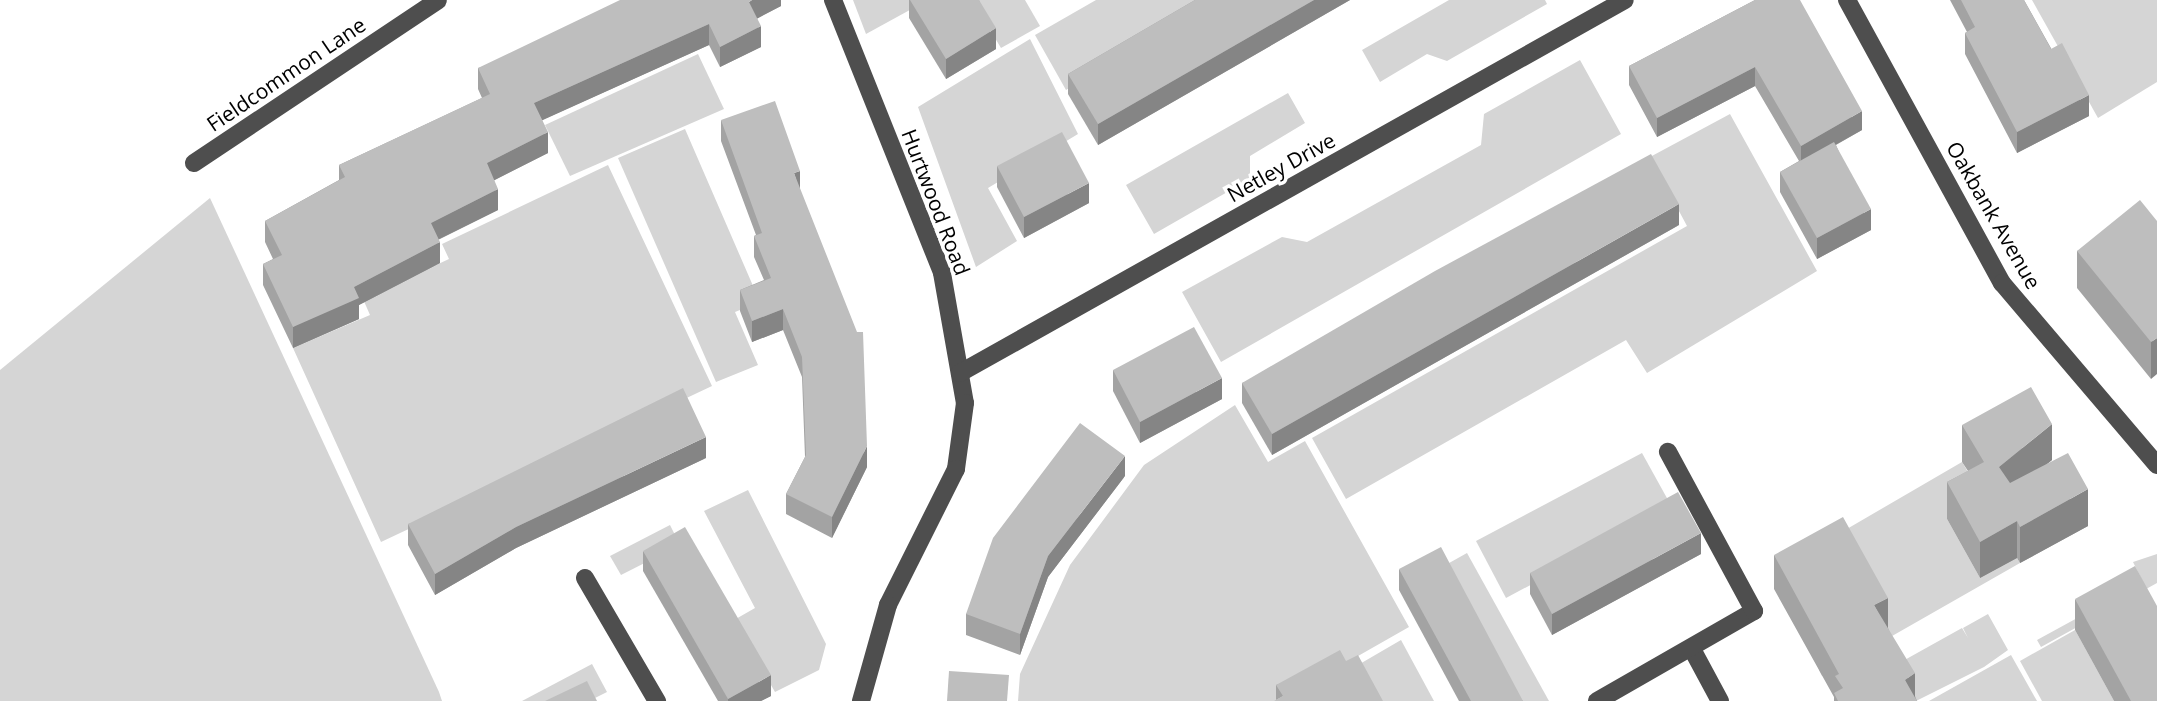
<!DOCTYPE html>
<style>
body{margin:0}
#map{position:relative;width:2157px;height:701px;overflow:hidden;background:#fff;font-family:"Open Sans",sans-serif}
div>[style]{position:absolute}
.green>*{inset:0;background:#d5d5d5}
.minor>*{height:18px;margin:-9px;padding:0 9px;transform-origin:9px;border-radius:9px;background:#4e4e4e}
.wall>*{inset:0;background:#a3a3a3}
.shaded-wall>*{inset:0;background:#858585}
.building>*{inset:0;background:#bebebe}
span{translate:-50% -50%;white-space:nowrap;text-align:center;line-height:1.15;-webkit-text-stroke:7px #fff;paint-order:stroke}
.street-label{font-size:21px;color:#000}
</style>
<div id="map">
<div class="green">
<div style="clip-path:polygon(853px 0,928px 0,866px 34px)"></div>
<div style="clip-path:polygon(972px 0,1025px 0,1040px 26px,1001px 48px)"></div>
<div style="clip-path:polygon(1096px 0,1218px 0,1066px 90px,1035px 35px)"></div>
<div style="clip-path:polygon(1449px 0,1545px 0,1547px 4px,1447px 61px,1427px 54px,1380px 82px,1362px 50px)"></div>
<div style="clip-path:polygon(2032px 0,2157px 0,2157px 82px,2098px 118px)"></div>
<div style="clip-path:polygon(1030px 39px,1078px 134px,988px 188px,1017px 241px,976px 267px,918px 107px)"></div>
<div style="clip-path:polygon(698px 54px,724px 109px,570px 176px,545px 125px)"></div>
<div style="clip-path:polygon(1580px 60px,1621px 134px,1221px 362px,1182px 292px,1282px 237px,1307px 242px,1481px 145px,1484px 114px)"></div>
<div style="clip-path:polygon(1288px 93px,1305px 123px,1250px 156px,1250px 179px,1154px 234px,1126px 185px)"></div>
<div style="clip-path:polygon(1730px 114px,1817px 271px,1647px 373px,1626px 340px,1346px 499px,1312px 438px,1687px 226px,1650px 157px)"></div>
<div style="clip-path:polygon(685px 129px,760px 302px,735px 312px,758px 365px,716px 382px,618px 158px)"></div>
<div style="clip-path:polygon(608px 165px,712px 386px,381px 542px,293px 348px,370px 315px,363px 299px,449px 259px,442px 244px)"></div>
<div style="clip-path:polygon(210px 198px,439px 692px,442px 701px,0 701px,0 370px)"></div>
<div style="clip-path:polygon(1235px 405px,1268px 462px,1305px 441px,1409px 627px,1279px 701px,1018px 701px,1020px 674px,1070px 565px,1144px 465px)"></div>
<div style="clip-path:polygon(1642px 453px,1673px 509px,1506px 598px,1476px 541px)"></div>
<div style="clip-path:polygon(1962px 462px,1984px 499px,1947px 519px,1980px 578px,2017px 558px,2020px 563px,1822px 676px,1819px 670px,1888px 632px,1797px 558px)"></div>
<div style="clip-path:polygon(748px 490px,826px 644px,819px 670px,775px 692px,734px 620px,755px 608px,704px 511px)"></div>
<div style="clip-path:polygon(670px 525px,680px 545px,621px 575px,610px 556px)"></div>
<div style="clip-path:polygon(1467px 553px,1549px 701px,1516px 701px,1442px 567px)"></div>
<div style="clip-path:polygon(2157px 554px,2157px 583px,2041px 647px,2037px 640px,2143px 582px,2133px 562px)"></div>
<div style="clip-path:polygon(1988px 614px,2008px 650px,1984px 667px,1916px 701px,1901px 662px,1962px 628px,1968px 638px,1963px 628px)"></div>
<div style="clip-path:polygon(2075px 630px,2114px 701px,2042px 701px,2020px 661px)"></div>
<div style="clip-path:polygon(1401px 640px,1434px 701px,1378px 701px,1358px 665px)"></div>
<div style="clip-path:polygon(2011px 655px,2037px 701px,1929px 701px)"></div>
<div style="clip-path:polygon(592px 664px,607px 692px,589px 701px,522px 701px)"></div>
</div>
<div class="minor">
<div style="left:833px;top:0;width:294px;rotate:68.2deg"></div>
<div style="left:942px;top:273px;width:132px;rotate:80deg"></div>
<div style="left:965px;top:403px;width:67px;rotate:97.8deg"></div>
<div style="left:956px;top:469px;width:152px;rotate:116.6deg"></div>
<div style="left:888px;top:605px;width:100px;rotate:105.7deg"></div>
<div style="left:1847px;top:0;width:323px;rotate:61.3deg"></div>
<div style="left:2002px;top:283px;width:239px;rotate:49.6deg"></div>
<div style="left:194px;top:163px;width:293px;rotate:-33.7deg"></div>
<div style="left:960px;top:373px;width:762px;rotate:-29.29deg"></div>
<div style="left:585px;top:578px;width:143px;rotate:59.7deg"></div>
<div style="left:1692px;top:649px;width:59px;rotate:61.7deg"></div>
<div style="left:1597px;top:701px;width:181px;rotate:-29.8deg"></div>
<div style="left:1754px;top:611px;width:181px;rotate:-118.4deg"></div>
</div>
<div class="wall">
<div style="clip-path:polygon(781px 0,781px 6px,757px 18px,761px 47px,720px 67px,709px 45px,542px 120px,548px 153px,494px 180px,498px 210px,438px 240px,440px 263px,359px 305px,359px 319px,293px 348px,263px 285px,263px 264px,273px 259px,265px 242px,265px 221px,339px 180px,339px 165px,482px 98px,478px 89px,478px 68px)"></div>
<div style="clip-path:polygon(909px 0,979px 0,996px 49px,946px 79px,909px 18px)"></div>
<div style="clip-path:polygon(1195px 0,1350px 0,1098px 145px,1068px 94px,1068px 74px)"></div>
<div style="clip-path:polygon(1755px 0,1862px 130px,1836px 145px,1871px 230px,1817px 259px,1780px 192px,1780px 172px,1799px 161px,1755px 86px,1657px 137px,1629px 85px,1629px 66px)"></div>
<div style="clip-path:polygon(1950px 0,2024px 0,2089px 116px,2017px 153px,1965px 54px,1965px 33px,1967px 32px)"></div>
<div style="clip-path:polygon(721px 120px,800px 190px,867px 467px,832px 538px,786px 514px,786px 494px,805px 457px,802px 377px,783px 330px,752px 342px,740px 311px,740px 290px,764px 280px,754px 257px,754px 236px,756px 235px,721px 141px)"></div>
<div style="clip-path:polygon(997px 166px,1089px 203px,1024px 238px,997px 187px)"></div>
<div style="clip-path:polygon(2157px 221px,2151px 379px,2077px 288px,2077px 251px)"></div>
<div style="clip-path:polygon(1679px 225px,1272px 455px,1242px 403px,1242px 383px)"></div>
<div style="clip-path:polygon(1113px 370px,1222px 399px,1140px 443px,1113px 391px)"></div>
<div style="clip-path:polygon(1962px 425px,2052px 460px,2047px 464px,2088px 526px,2020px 563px,2017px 558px,1980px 578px,1947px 519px,1947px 482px,1968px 471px,1962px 462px)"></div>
<div style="clip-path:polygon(706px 458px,516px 548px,435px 595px,408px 545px,408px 524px)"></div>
<div style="clip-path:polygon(1125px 476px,1048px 577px,1020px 655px,966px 635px,966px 614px)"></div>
<div style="clip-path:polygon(643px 551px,771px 696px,761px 701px,718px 701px,643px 571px)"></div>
<div style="clip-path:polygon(1701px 554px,1552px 635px,1530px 594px,1530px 573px)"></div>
<div style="clip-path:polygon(1774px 555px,1888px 628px,1917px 701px,1834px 701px,1834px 697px,1774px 589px)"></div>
<div style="clip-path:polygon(1399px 569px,1523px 701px,1459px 701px,1399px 590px)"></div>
<div style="clip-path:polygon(2075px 599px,2157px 701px,2114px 701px,2075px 630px)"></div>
<div style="clip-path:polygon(1346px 661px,1276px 700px,1276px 685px)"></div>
</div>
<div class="shaded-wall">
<div style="clip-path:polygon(752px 0,781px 0,781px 6px,749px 23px,749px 2px)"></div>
<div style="clip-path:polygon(1314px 0,1350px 0,1098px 145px,1098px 124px)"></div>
<div style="clip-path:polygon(709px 24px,709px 45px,534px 124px,534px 103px)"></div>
<div style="clip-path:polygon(761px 26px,761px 47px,720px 67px,720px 47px)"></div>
<div style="clip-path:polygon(996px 28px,996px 49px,946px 79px,946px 59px)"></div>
<div style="clip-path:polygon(1755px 67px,1755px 86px,1657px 137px,1657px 118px)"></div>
<div style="clip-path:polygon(2089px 95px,2089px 116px,2017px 153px,2017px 132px)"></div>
<div style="clip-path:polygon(1862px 111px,1862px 130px,1801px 164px,1801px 146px)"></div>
<div style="clip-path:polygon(548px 132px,548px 153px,487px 184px,487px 163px)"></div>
<div style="clip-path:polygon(800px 171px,800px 192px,794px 173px)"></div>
<div style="clip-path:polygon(1089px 183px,1089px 203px,1024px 238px,1024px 217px)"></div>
<div style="clip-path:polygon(498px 189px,498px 210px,431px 243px,431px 223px)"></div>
<div style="clip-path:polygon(1679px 204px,1679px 225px,1272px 455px,1272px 434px)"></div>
<div style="clip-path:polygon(1871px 209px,1871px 230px,1817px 259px,1817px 238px)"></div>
<div style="clip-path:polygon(440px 242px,440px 263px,359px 305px,359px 319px,293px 348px,293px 327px,354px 287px)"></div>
<div style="clip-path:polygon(783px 309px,783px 330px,752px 342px,752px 321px)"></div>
<div style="clip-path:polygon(2157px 338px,2157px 374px,2151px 379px,2151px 342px)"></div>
<div style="clip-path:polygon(1222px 378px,1222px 399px,1140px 443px,1140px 422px)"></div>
<div style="clip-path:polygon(2052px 424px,2052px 460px,1999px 503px,1999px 467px)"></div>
<div style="clip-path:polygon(706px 437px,706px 458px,516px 548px,435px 595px,435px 574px,516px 527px)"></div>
<div style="clip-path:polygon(867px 446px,867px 467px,832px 538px,832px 517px)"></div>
<div style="clip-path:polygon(1125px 456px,1125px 476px,1048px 577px,1020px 655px,1020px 634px,1048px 556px)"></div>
<div style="clip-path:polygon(2088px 489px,2088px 526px,2020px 563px,2020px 527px)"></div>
<div style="clip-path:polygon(2017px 521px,2017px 558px,1980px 578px,1980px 542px)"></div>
<div style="clip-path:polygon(1701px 533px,1701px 554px,1552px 635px,1552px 614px)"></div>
<div style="clip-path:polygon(1888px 598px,1888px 632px,1874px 605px)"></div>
<div style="clip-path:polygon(1915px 673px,1915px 701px,1905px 680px)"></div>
<div style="clip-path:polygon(771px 675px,771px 696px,761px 701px,728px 701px,728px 699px)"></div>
</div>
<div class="building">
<div style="clip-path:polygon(620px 0,752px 0,749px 2px,761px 26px,720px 47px,709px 24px,534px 103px,548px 132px,487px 163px,498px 189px,431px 223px,440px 242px,354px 287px,359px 298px,293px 327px,263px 264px,282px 255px,265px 221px,345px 177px,339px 165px,490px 94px,478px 68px)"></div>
<div style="clip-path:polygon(910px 0,979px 0,996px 28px,946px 59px)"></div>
<div style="clip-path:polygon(1195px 0,1314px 0,1098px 124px,1068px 74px)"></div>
<div style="clip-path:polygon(1755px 0,1800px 0,1862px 111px,1801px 146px,1755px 67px,1657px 118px,1629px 66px)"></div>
<div style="clip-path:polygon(1961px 0,2024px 0,2051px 49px,2062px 43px,2089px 95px,2017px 132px,1965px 33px,1975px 27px)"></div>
<div style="clip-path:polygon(775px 101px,800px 171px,794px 173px,857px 332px,863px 332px,867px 446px,832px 517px,786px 494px,806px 455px,802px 357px,783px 309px,752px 321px,740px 290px,771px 278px,754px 236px,762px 233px,721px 120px)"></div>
<div style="clip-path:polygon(1062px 132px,1089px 183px,1024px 217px,997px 166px)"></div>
<div style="clip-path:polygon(1834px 142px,1871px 209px,1817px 238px,1780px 172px)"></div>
<div style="clip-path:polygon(1651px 154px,1679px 204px,1272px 434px,1242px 383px,1435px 271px)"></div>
<div style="clip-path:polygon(2140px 200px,2157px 221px,2157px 338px,2151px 342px,2077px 251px)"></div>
<div style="clip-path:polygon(1194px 327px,1222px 378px,1140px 422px,1113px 370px)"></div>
<div style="clip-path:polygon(2031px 387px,2052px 424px,1999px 467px,2010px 483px,2068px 453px,2088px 489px,2020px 527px,2017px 521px,1980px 542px,1947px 482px,1984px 462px,1962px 425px)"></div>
<div style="clip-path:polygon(683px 388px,706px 437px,516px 527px,435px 574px,408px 524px)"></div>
<div style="clip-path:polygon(1080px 423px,1125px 456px,1048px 556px,1020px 634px,966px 614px,993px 538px)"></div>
<div style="clip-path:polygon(1678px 492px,1701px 533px,1552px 614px,1530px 573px)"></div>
<div style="clip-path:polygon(1843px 517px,1888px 598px,1874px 605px,1915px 673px,1905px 680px,1917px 701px,1838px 701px,1834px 693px,1843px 688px,1835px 676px,1839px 674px,1774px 555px)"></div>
<div style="clip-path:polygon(685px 527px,771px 675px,728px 699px,643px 551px)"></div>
<div style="clip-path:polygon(1441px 547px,1523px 701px,1471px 701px,1399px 569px)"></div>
<div style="clip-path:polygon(2135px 566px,2157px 606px,2157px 701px,2131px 701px,2075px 599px)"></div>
<div style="clip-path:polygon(1340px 650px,1346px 661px,1358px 655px,1383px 701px,1274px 701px,1283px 696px,1276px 685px)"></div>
<div style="clip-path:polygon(949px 671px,1009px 675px,1007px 701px,947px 701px)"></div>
<div style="clip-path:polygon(587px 681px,597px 701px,545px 701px)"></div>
</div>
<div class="street-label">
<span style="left:286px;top:74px;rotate:-34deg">Fieldcommon Lane</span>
<span style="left:1281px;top:167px;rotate:-29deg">Netley Drive</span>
<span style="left:936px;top:202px;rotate:69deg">Hurtwood Road</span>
<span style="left:1994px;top:215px;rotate:60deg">Oakbank Avenue</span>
</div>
</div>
